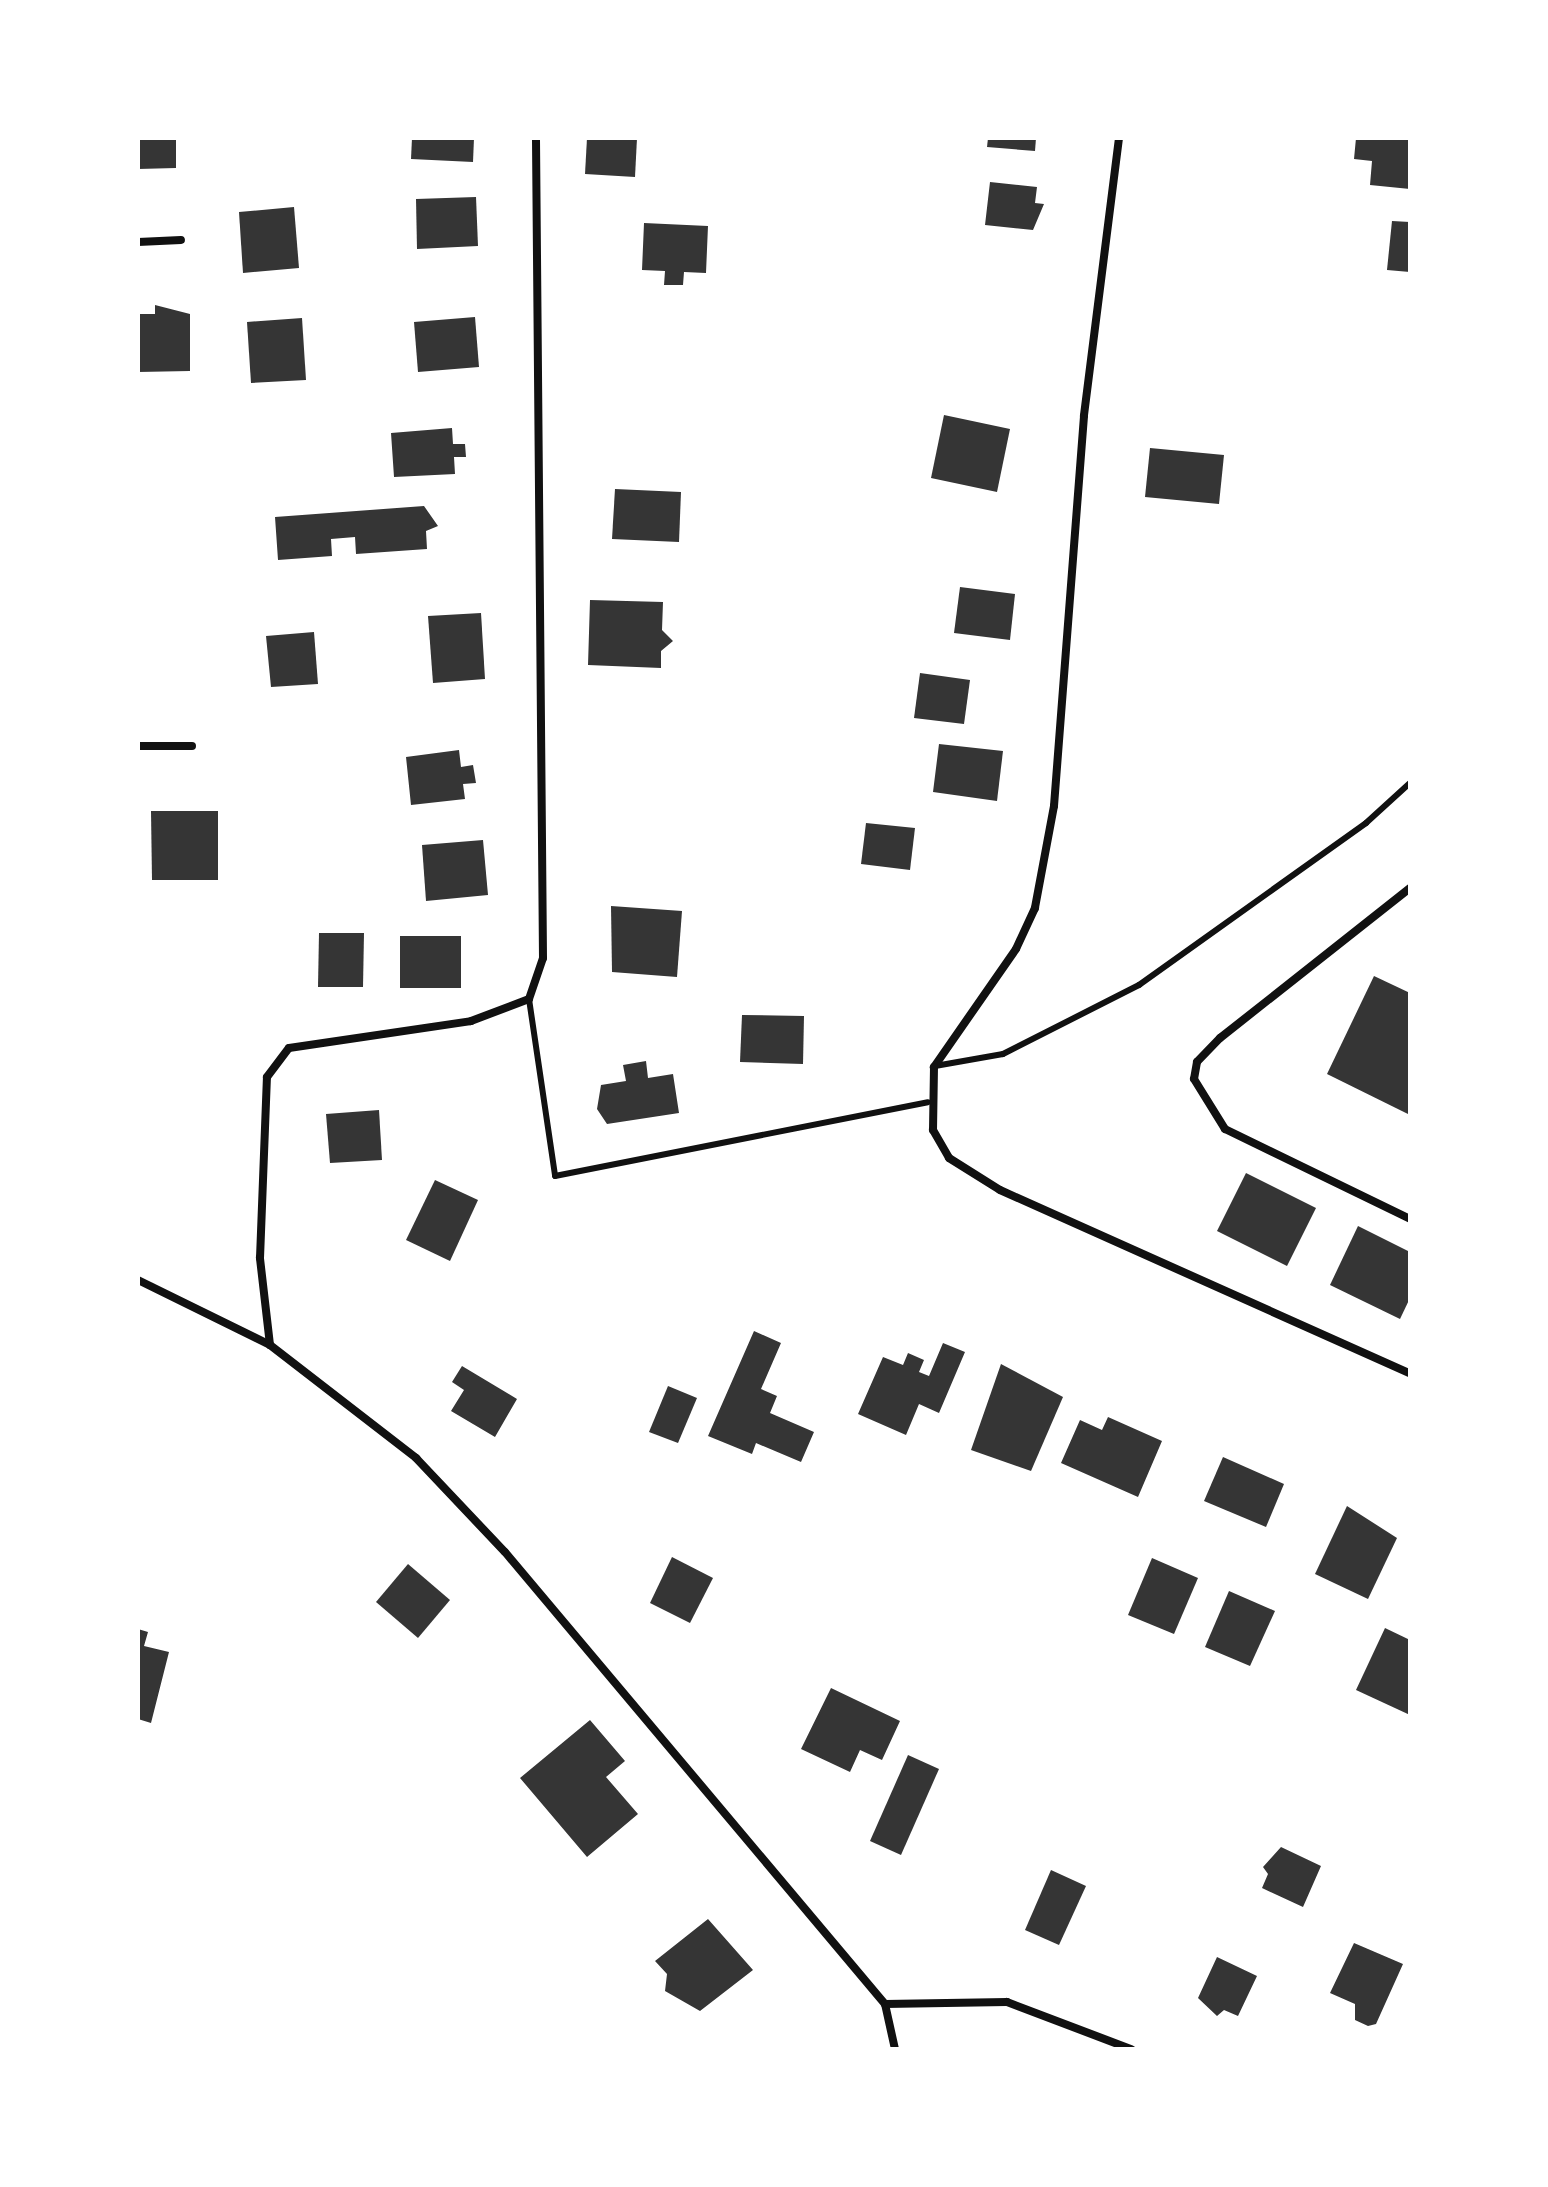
<!DOCTYPE html>
<style>
body{margin:0}
#map{position:relative;width:1548px;height:2187px;overflow:hidden;background:#fff;font-family:"Fira Sans Condensed",sans-serif}
div>[style]{position:absolute}
.building>*{inset:0;background:#353535}
.service>*{height:6px;margin:-3px;padding:0 3px;transform-origin:3px;border-radius:3px;background:#111}
.minor>*{height:8px;margin:-4px;padding:0 4px;transform-origin:4px;border-radius:4px;background:#111}
span{translate:-50% -50%;white-space:nowrap;text-align:center;line-height:1.15;-webkit-text-stroke:8px #fff;paint-order:stroke}
.frame{position:absolute;inset:0;border:140px solid #fff;pointer-events:none}
</style>
<div id="map">
<div class="building">
<div style="clip-path:polygon(138px 138px,176px 138px,176px 168px,138px 169px)"></div>
<div style="clip-path:polygon(412px 138px,474px 138px,473px 162px,411px 159px)"></div>
<div style="clip-path:polygon(587px 138px,637px 138px,635px 177px,585px 174px)"></div>
<div style="clip-path:polygon(988px 138px,1036px 138px,1035px 151px,987px 147px)"></div>
<div style="clip-path:polygon(1356px 138px,1410px 139px,1410px 189px,1370px 185px,1372px 161px,1354px 159px)"></div>
<div style="clip-path:polygon(990px 182px,1037px 187px,1035px 203px,1044px 204px,1033px 230px,985px 225px)"></div>
<div style="clip-path:polygon(476px 197px,478px 246px,417px 249px,416px 199px)"></div>
<div style="clip-path:polygon(294px 207px,299px 268px,243px 273px,239px 212px)"></div>
<div style="clip-path:polygon(1392px 221px,1410px 222px,1410px 272px,1387px 270px)"></div>
<div style="clip-path:polygon(644px 223px,708px 226px,706px 273px,684px 272px,683px 285px,664px 285px,665px 271px,642px 270px)"></div>
<div style="clip-path:polygon(155px 305px,190px 314px,190px 371px,138px 372px,138px 314px,155px 314px)"></div>
<div style="clip-path:polygon(475px 317px,479px 367px,418px 372px,414px 322px)"></div>
<div style="clip-path:polygon(302px 318px,306px 380px,251px 383px,247px 322px)"></div>
<div style="clip-path:polygon(944px 415px,1010px 429px,997px 492px,931px 478px)"></div>
<div style="clip-path:polygon(452px 428px,453px 444px,465px 444px,466px 457px,454px 457px,455px 474px,394px 477px,391px 433px)"></div>
<div style="clip-path:polygon(1150px 448px,1224px 455px,1219px 504px,1145px 497px)"></div>
<div style="clip-path:polygon(615px 489px,681px 492px,679px 542px,612px 539px)"></div>
<div style="clip-path:polygon(424px 506px,438px 526px,426px 531px,427px 549px,356px 554px,355px 537px,331px 539px,332px 556px,278px 560px,275px 517px)"></div>
<div style="clip-path:polygon(960px 587px,1015px 594px,1010px 640px,954px 633px)"></div>
<div style="clip-path:polygon(590px 600px,663px 602px,662px 630px,673px 641px,661px 651px,661px 668px,588px 665px)"></div>
<div style="clip-path:polygon(481px 613px,485px 679px,433px 683px,428px 616px)"></div>
<div style="clip-path:polygon(314px 632px,318px 684px,271px 687px,266px 636px)"></div>
<div style="clip-path:polygon(920px 673px,970px 680px,964px 724px,914px 718px)"></div>
<div style="clip-path:polygon(939px 744px,1003px 751px,997px 801px,933px 792px)"></div>
<div style="clip-path:polygon(459px 750px,461px 767px,473px 765px,476px 783px,463px 784px,465px 799px,411px 805px,406px 757px)"></div>
<div style="clip-path:polygon(151px 811px,218px 811px,218px 880px,152px 880px)"></div>
<div style="clip-path:polygon(866px 823px,915px 828px,910px 870px,861px 864px)"></div>
<div style="clip-path:polygon(483px 840px,488px 895px,426px 901px,422px 845px)"></div>
<div style="clip-path:polygon(611px 906px,682px 911px,677px 977px,612px 972px)"></div>
<div style="clip-path:polygon(319px 933px,364px 933px,363px 987px,318px 987px)"></div>
<div style="clip-path:polygon(400px 936px,461px 936px,461px 988px,400px 988px)"></div>
<div style="clip-path:polygon(1374px 976px,1410px 993px,1410px 1115px,1327px 1074px)"></div>
<div style="clip-path:polygon(742px 1015px,804px 1016px,803px 1064px,740px 1062px)"></div>
<div style="clip-path:polygon(646px 1061px,648px 1078px,673px 1074px,679px 1113px,607px 1124px,597px 1109px,601px 1085px,626px 1081px,623px 1065px)"></div>
<div style="clip-path:polygon(379px 1110px,382px 1160px,330px 1163px,326px 1114px)"></div>
<div style="clip-path:polygon(1246px 1173px,1316px 1208px,1287px 1266px,1217px 1231px)"></div>
<div style="clip-path:polygon(435px 1180px,478px 1200px,450px 1261px,406px 1240px)"></div>
<div style="clip-path:polygon(1358px 1226px,1410px 1252px,1410px 1298px,1400px 1319px,1330px 1285px)"></div>
<div style="clip-path:polygon(754px 1331px,781px 1343px,761px 1389px,777px 1396px,770px 1413px,814px 1432px,801px 1462px,756px 1443px,752px 1454px,708px 1436px)"></div>
<div style="clip-path:polygon(943px 1343px,965px 1352px,939px 1413px,919px 1404px,906px 1435px,858px 1414px,883px 1357px,903px 1365px,908px 1353px,924px 1360px,919px 1372px,929px 1376px)"></div>
<div style="clip-path:polygon(1001px 1364px,1063px 1397px,1031px 1471px,971px 1450px)"></div>
<div style="clip-path:polygon(462px 1366px,517px 1399px,495px 1437px,451px 1411px,464px 1390px,452px 1382px)"></div>
<div style="clip-path:polygon(668px 1386px,697px 1398px,678px 1443px,649px 1432px)"></div>
<div style="clip-path:polygon(1108px 1417px,1162px 1441px,1138px 1497px,1061px 1463px,1080px 1420px,1102px 1430px)"></div>
<div style="clip-path:polygon(1223px 1457px,1284px 1484px,1266px 1527px,1204px 1501px)"></div>
<div style="clip-path:polygon(1347px 1506px,1397px 1538px,1368px 1599px,1315px 1574px)"></div>
<div style="clip-path:polygon(672px 1557px,713px 1578px,690px 1623px,650px 1603px)"></div>
<div style="clip-path:polygon(1152px 1558px,1198px 1578px,1174px 1634px,1128px 1615px)"></div>
<div style="clip-path:polygon(408px 1564px,450px 1600px,418px 1638px,376px 1602px)"></div>
<div style="clip-path:polygon(1229px 1591px,1275px 1611px,1250px 1666px,1205px 1647px)"></div>
<div style="clip-path:polygon(1385px 1628px,1410px 1640px,1410px 1715px,1356px 1690px)"></div>
<div style="clip-path:polygon(138px 1629px,148px 1632px,144px 1646px,169px 1652px,151px 1723px,138px 1719px)"></div>
<div style="clip-path:polygon(831px 1688px,900px 1721px,882px 1760px,860px 1750px,850px 1772px,801px 1749px)"></div>
<div style="clip-path:polygon(590px 1720px,625px 1761px,606px 1777px,638px 1814px,587px 1857px,520px 1778px)"></div>
<div style="clip-path:polygon(908px 1755px,939px 1769px,901px 1855px,870px 1841px)"></div>
<div style="clip-path:polygon(1281px 1847px,1321px 1866px,1303px 1907px,1262px 1888px,1268px 1874px,1263px 1867px)"></div>
<div style="clip-path:polygon(1051px 1870px,1086px 1886px,1059px 1945px,1025px 1930px)"></div>
<div style="clip-path:polygon(708px 1919px,753px 1970px,700px 2011px,665px 1991px,667px 1974px,655px 1961px)"></div>
<div style="clip-path:polygon(1354px 1943px,1403px 1964px,1376px 2024px,1368px 2026px,1355px 2020px,1355px 2004px,1330px 1993px)"></div>
<div style="clip-path:polygon(1217px 1957px,1257px 1976px,1238px 2016px,1224px 2010px,1217px 2016px,1198px 1998px)"></div>
</div>
<div class="service">
<div style="left:529px;top:999px;width:179px;rotate:81.6deg"></div>
<div style="left:555px;top:1176px;width:380px;rotate:-11.2deg"></div>
<div style="left:935px;top:1066px;width:69px;rotate:-10deg"></div>
<div style="left:1003px;top:1054px;width:153px;rotate:-26.9deg"></div>
<div style="left:1139px;top:985px;width:279px;rotate:-35.5deg"></div>
<div style="left:1366px;top:823px;width:59px;rotate:-42.3deg"></div>
</div>
<div class="minor">
<div style="left:1119px;top:138px;width:280px;rotate:97.2deg"></div>
<div style="left:1084px;top:416px;width:391px;rotate:94.4deg"></div>
<div style="left:1054px;top:806px;width:104px;rotate:100.6deg"></div>
<div style="left:1035px;top:908px;width:45px;rotate:114.9deg"></div>
<div style="left:1016px;top:949px;width:144px;rotate:124.8deg"></div>
<div style="left:934px;top:1067px;width:63px;rotate:90.9deg"></div>
<div style="left:933px;top:1130px;width:32px;rotate:60deg"></div>
<div style="left:949px;top:1158px;width:60px;rotate:32.1deg"></div>
<div style="left:1000px;top:1190px;width:449px;rotate:24.1deg"></div>
<div style="left:138px;top:242px;width:43px;rotate:-2.7deg"></div>
<div style="left:138px;top:746px;width:54px"></div>
<div style="left:1410px;top:888px;width:242px;rotate:141.7deg"></div>
<div style="left:1220px;top:1038px;width:33px;rotate:134deg"></div>
<div style="left:1197px;top:1062px;width:17px;rotate:100deg"></div>
<div style="left:1194px;top:1079px;width:59px;rotate:58.2deg"></div>
<div style="left:1225px;top:1129px;width:206px;rotate:25.9deg"></div>
<div style="left:138px;top:1280px;width:147px;rotate:26.2deg"></div>
<div style="left:270px;top:1345px;width:185px;rotate:37.7deg"></div>
<div style="left:416px;top:1458px;width:129px;rotate:46.6deg"></div>
<div style="left:505px;top:1552px;width:591px;rotate:49.95deg"></div>
<div style="left:885px;top:2004px;width:46px;rotate:77.5deg"></div>
<div style="left:270px;top:1345px;width:88px;rotate:-96.6deg"></div>
<div style="left:260px;top:1258px;width:181px;rotate:-87.8deg"></div>
<div style="left:267px;top:1077px;width:36px;rotate:-53deg"></div>
<div style="left:289px;top:1048px;width:184px;rotate:-8.4deg"></div>
<div style="left:471px;top:1021px;width:62px;rotate:-20.8deg"></div>
<div style="left:529px;top:999px;width:43px;rotate:-71.1deg"></div>
<div style="left:543px;top:958px;width:820px;rotate:-90.49deg"></div>
<div style="left:885px;top:2004px;width:122px;rotate:-0.9deg"></div>
<div style="left:1007px;top:2002px;width:133px;rotate:20.8deg"></div>
</div>
<div class="frame"></div>
</div>
